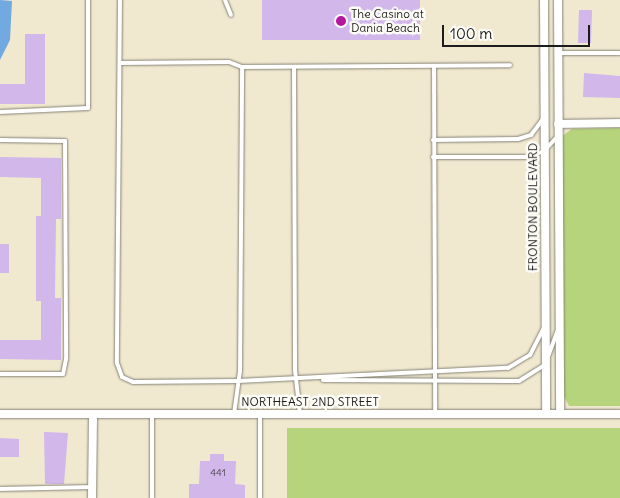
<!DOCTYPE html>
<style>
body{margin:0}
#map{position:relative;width:620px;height:498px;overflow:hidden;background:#f0e9d0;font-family:Delius,sans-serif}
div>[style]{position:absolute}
.green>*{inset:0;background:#b5d47c}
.water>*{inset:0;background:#72a9e0}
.building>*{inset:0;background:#d1b7ea}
.roads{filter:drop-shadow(0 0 1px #868276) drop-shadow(0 0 1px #868276)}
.service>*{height:4px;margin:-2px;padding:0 2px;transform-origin:2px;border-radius:2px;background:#fff}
.minor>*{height:8px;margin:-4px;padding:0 4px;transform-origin:4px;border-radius:4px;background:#fff}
.dots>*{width:14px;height:14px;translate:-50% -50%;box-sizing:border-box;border:2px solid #fdfcf7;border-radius:50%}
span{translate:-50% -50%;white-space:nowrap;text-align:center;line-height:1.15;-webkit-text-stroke:5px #fdfcf7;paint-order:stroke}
.number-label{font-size:10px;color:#494350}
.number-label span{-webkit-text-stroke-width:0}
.poi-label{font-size:12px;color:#1c1c1c}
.left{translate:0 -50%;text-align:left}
.street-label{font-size:12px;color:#1c1c1c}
.scale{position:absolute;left:442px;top:25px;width:148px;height:22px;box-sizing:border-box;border:2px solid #1c1c1c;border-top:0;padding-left:6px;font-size:15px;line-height:18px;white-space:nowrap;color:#1c1c1c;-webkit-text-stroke:4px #fdfcf7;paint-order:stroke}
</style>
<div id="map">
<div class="green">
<div style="clip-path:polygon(620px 128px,620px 406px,569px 406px,563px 394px,562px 136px,572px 129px)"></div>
<div style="clip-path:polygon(287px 428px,620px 428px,620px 498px,287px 498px)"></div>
</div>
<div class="water">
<div style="clip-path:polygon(0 0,12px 1px,10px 40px,0 60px)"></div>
</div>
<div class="building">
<div style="clip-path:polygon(262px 0,420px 0,420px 40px,262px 40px)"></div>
<div style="clip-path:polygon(579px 10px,592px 10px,591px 43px,578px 43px)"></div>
<div style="clip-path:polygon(25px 34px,45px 34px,45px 104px,0 104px,0 84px,25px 84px)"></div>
<div style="clip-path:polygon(584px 73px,620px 76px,620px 98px,583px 97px)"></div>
<div style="clip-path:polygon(0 157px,61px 158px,61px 219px,56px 219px,55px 298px,61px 298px,61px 360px,0 359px,0 340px,41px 340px,41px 301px,36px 301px,36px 216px,41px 216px,41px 178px,0 177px)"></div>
<div style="clip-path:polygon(0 244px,9px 244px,9px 273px,0 273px)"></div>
<div style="clip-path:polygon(44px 432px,68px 433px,64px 484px,45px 484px)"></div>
<div style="clip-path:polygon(0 438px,19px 439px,19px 457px,0 457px)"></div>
<div style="clip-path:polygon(210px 454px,224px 454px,224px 461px,236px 461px,235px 484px,245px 485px,245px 498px,189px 498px,189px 484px,199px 484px,200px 461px,210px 461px)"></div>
</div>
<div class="roads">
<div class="service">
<div style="left:120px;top:0;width:363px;rotate:90.5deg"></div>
<div style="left:117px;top:363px;width:15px;rotate:70deg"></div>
<div style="left:122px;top:377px;width:12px;rotate:24deg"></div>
<div style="left:133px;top:382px;width:105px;rotate:-0.5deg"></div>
<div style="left:238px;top:381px;width:270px;rotate:-2.8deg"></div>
<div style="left:508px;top:368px;width:26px;rotate:-31deg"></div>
<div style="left:530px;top:355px;width:29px;rotate:-63deg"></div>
<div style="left:225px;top:0;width:16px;rotate:68deg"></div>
<div style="left:558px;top:53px;width:62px"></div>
<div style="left:120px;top:63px;width:109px;rotate:-0.5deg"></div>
<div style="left:229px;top:62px;width:14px;rotate:21deg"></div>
<div style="left:242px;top:67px;width:268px;rotate:-0.4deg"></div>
<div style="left:434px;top:66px;width:348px;rotate:89.8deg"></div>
<div style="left:294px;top:67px;width:303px;rotate:89.8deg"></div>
<div style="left:295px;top:370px;width:44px;rotate:83.5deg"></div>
<div style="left:0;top:112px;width:88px;rotate:-2.6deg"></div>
<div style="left:88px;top:108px;width:108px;rotate:-90deg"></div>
<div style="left:0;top:140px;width:65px;rotate:0.9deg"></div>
<div style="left:65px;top:141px;width:218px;rotate:89.7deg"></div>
<div style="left:66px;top:359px;width:15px;rotate:101deg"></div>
<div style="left:63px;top:374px;width:63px;rotate:180deg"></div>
<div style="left:433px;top:140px;width:85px;rotate:-0.7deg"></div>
<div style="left:518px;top:139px;width:14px;rotate:-17deg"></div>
<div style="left:531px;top:135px;width:20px;rotate:-53deg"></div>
<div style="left:433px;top:157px;width:96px"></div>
<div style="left:529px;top:157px;width:16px;rotate:-22deg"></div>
<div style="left:544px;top:151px;width:21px;rotate:-47deg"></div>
<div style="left:323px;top:380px;width:196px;rotate:0.3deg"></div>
<div style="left:519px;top:381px;width:31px;rotate:-32deg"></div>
<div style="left:545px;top:365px;width:35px;rotate:-70deg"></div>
<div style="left:152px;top:414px;width:84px;rotate:90deg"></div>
<div style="left:234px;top:414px;width:43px;rotate:-82.1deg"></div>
<div style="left:240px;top:371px;width:304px;rotate:-89.6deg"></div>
<div style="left:0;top:489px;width:92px;rotate:-1.2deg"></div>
<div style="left:260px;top:498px;width:84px;rotate:-90deg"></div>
</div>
<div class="minor">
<div style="left:544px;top:0;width:414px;rotate:89.7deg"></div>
<div style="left:558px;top:0;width:414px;rotate:89.7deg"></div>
<div style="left:558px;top:124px;width:62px;rotate:-0.9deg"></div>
<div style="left:0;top:414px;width:620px"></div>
<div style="left:92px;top:498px;width:84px;rotate:-89.3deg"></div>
</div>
</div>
<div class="dots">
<div style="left:341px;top:21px;background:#b5179e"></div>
</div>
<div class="number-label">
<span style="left:218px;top:473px">441</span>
</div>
<div class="poi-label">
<span class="left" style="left:351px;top:21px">The Casino at<br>Dania Beach</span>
</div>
<div class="street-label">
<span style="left:533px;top:207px;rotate:-90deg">FRONTON BOULEVARD</span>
<span style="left:310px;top:402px">NORTHEAST 2ND STREET</span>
</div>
<div class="scale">100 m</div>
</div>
